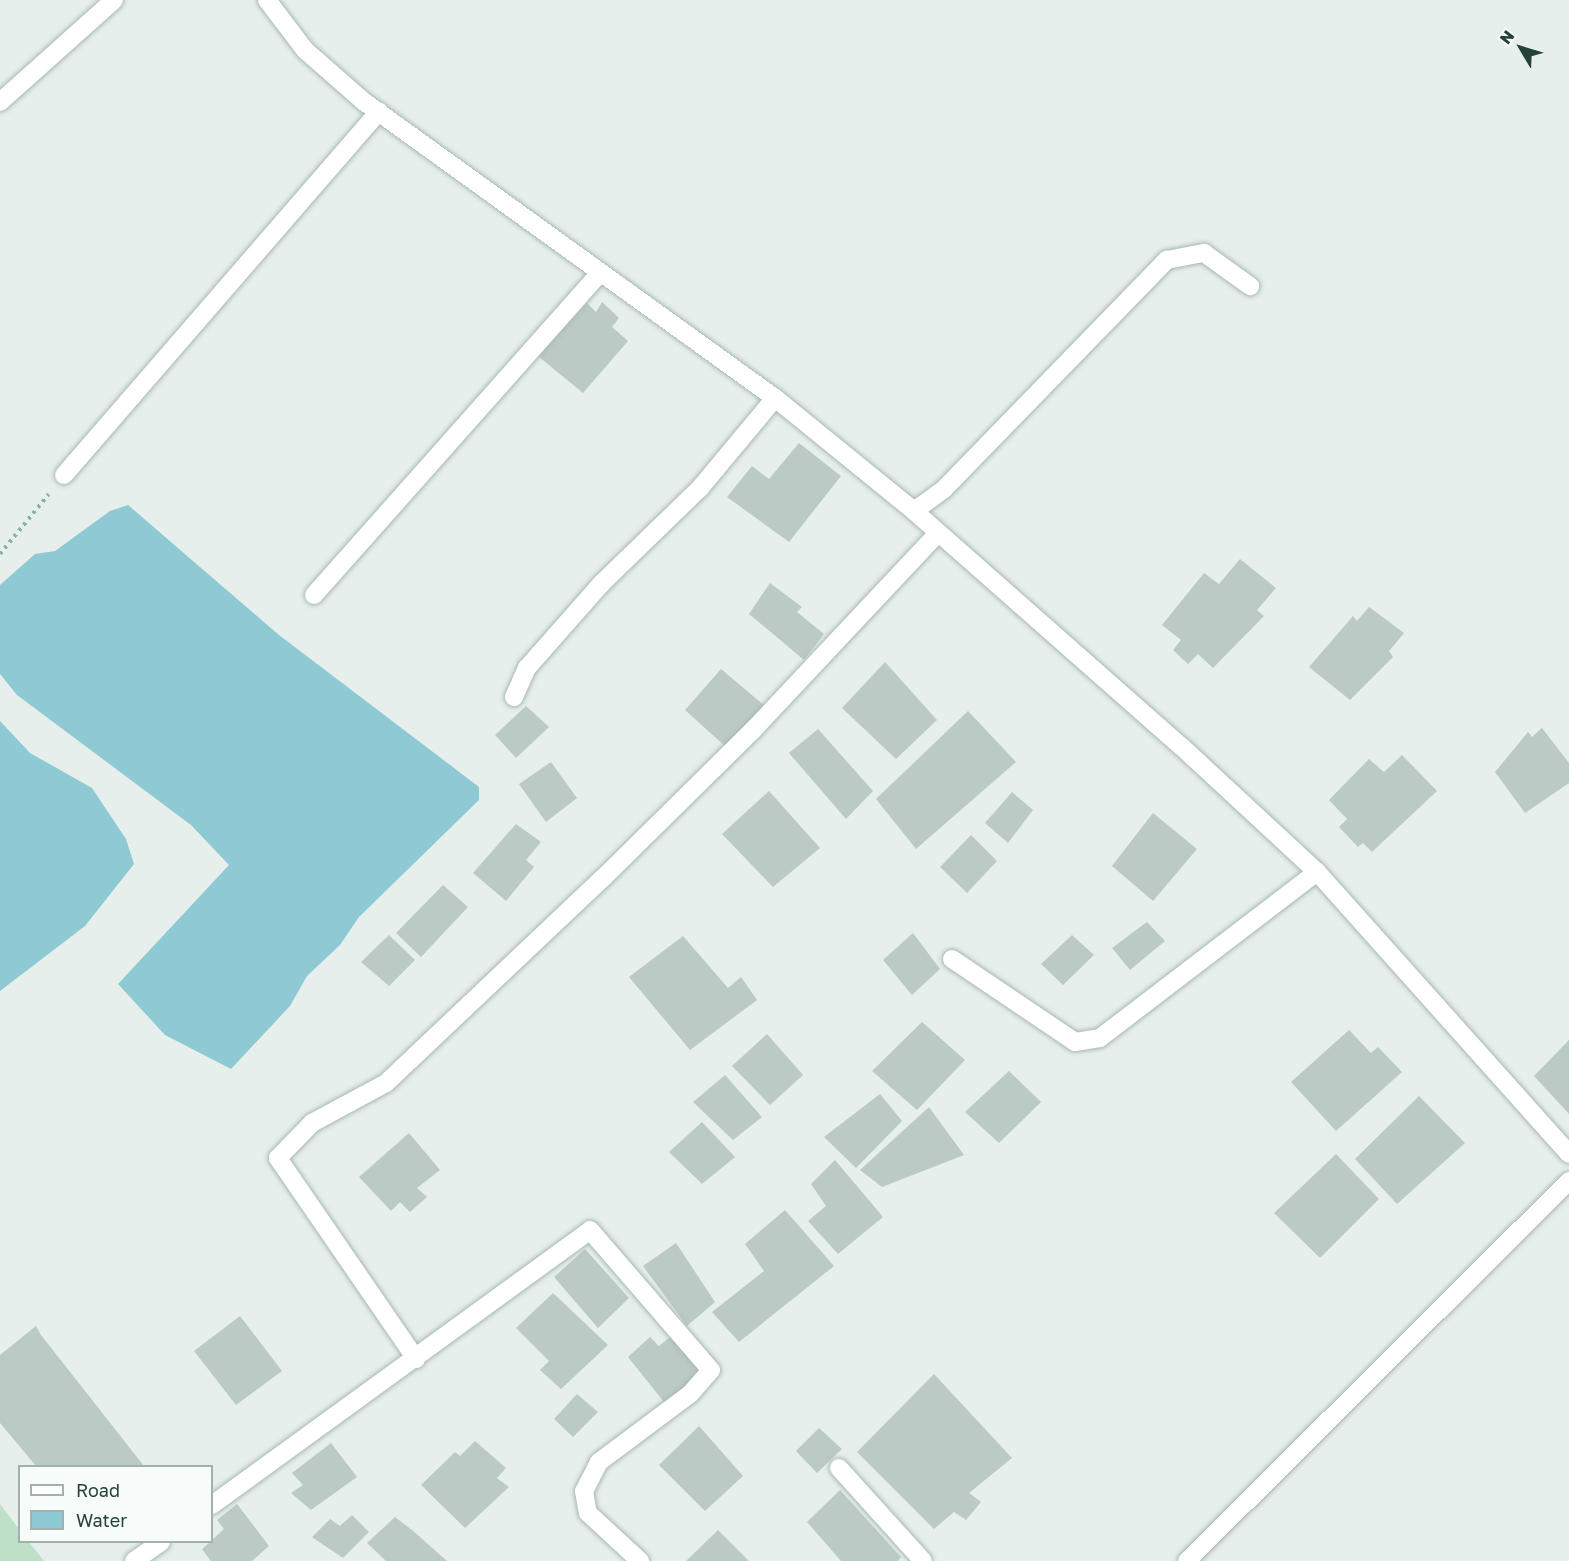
<!DOCTYPE html>
<style>
body{margin:0}
#map{position:relative;width:1569px;height:1561px;overflow:hidden;background:#e6efeb;font-family:"Golos Text",sans-serif}
div>[style]{position:absolute}
.green>*{inset:0;background:#bfe0c8}
.water>*{inset:0;background:#8ec9d4}
.building>*{inset:0;background:#bbcac4}
.path>*{height:4px;margin-top:-2px;transform-origin:0;background:repeating-linear-gradient(90deg,#86b3a5 0 3px,transparent 0 7.5px)}
.roads{filter:drop-shadow(0 0 2px #a8b8b2) drop-shadow(0 0 2px #a8b8b2)}
.minor>*{height:18px;margin:-9px;padding:0 9px;transform-origin:9px;border-radius:9px;background:#fff}
span{translate:-50% -50%;white-space:nowrap;text-align:center;line-height:1.15;-webkit-text-stroke:4.5px #f7fbf9;paint-order:stroke}
.legend{position:absolute;left:18px;top:1465px;width:195px;height:78px;box-sizing:border-box;background:#f7fbf9;border:2px solid #a3b1ad;margin:0;padding:8px 10px;list-style:none;font-size:18px;color:#24423a}
.legend li{display:flex;align-items:center;gap:12px;height:30px}
.legend b{width:30px;border:2px solid #a3b1ad}
.north{position:absolute;left:1491px;top:18px;width:60px;height:60px;-webkit-text-stroke:4px #f7fbf9;paint-order:stroke;rotate:308deg;font-size:16px;font-weight:700;line-height:24px;text-align:center;color:#24423a}
.north::after{content:'';display:block;margin:auto;width:21px;height:27px;background:#24423a;clip-path:polygon(50% 0,100% 100%,50% 72%,0 100%)}
</style>
<div id="map">
<div class="green">
<div style="clip-path:polygon(0 1504px,19px 1529px,20px 1542px,29px 1542px,44px 1561px,0 1561px)"></div>
</div>
<div class="water">
<div style="clip-path:polygon(128px 505px,279px 635px,479px 787px,479px 800px,359px 917px,340px 945px,307px 976px,290px 1006px,231px 1069px,165px 1035px,118px 984px,229px 865px,191px 825px,17px 695px,0 674px,0 585px,35px 554px,55px 551px,110px 511px)"></div>
<div style="clip-path:polygon(0 721px,30px 753px,92px 788px,126px 839px,134px 864px,85px 926px,0 991px)"></div>
</div>
<div class="building">
<div style="clip-path:polygon(602px 302px,619px 318px,612px 327px,628px 341px,583px 393px,538px 356px,587px 303px,596px 312px)"></div>
<div style="clip-path:polygon(799px 443px,841px 476px,789px 542px,727px 497px,752px 466px,769px 479px)"></div>
<div style="clip-path:polygon(1240px 559px,1276px 588px,1257px 610px,1264px 616px,1213px 668px,1198px 654px,1188px 664px,1173px 650px,1181px 640px,1162px 625px,1204px 573px,1219px 584px)"></div>
<div style="clip-path:polygon(770px 583px,802px 607px,797px 612px,824px 634px,804px 660px,749px 614px)"></div>
<div style="clip-path:polygon(1369px 607px,1404px 633px,1389px 651px,1393px 657px,1350px 700px,1309px 667px,1353px 616px,1357px 621px)"></div>
<div style="clip-path:polygon(885px 662px,937px 720px,896px 759px,842px 708px)"></div>
<div style="clip-path:polygon(721px 669px,765px 706px,726px 747px,685px 710px)"></div>
<div style="clip-path:polygon(526px 706px,549px 727px,516px 758px,495px 735px)"></div>
<div style="clip-path:polygon(968px 711px,1016px 762px,916px 849px,876px 799px)"></div>
<div style="clip-path:polygon(1542px 728px,1569px 763px,1569px 783px,1525px 813px,1495px 772px,1528px 732px,1532px 737px)"></div>
<div style="clip-path:polygon(818px 729px,873px 791px,846px 819px,789px 753px)"></div>
<div style="clip-path:polygon(1402px 755px,1437px 791px,1372px 852px,1363px 843px,1358px 847px,1339px 827px,1347px 819px,1329px 800px,1369px 759px,1384px 772px)"></div>
<div style="clip-path:polygon(551px 762px,577px 798px,546px 822px,519px 784px)"></div>
<div style="clip-path:polygon(769px 791px,820px 848px,773px 887px,722px 834px)"></div>
<div style="clip-path:polygon(1012px 792px,1033px 810px,1008px 843px,985px 823px)"></div>
<div style="clip-path:polygon(1153px 813px,1197px 849px,1153px 901px,1112px 866px)"></div>
<div style="clip-path:polygon(516px 824px,541px 842px,526px 860px,534px 867px,506px 901px,473px 873px)"></div>
<div style="clip-path:polygon(971px 835px,997px 861px,967px 893px,940px 867px)"></div>
<div style="clip-path:polygon(443px 885px,468px 907px,421px 957px,396px 933px)"></div>
<div style="clip-path:polygon(1147px 922px,1165px 941px,1130px 970px,1112px 948px)"></div>
<div style="clip-path:polygon(913px 933px,940px 969px,912px 995px,883px 960px)"></div>
<div style="clip-path:polygon(389px 935px,415px 960px,389px 986px,361px 962px)"></div>
<div style="clip-path:polygon(1072px 935px,1094px 955px,1063px 985px,1041px 964px)"></div>
<div style="clip-path:polygon(683px 936px,728px 988px,741px 977px,757px 1000px,690px 1050px,629px 977px)"></div>
<div style="clip-path:polygon(922px 1022px,965px 1060px,917px 1110px,872px 1071px)"></div>
<div style="clip-path:polygon(1349px 1030px,1371px 1053px,1378px 1047px,1402px 1072px,1336px 1131px,1291px 1082px)"></div>
<div style="clip-path:polygon(767px 1034px,803px 1075px,770px 1105px,732px 1066px)"></div>
<div style="clip-path:polygon(1569px 1040px,1569px 1114px,1534px 1076px)"></div>
<div style="clip-path:polygon(1009px 1071px,1041px 1102px,999px 1143px,965px 1112px)"></div>
<div style="clip-path:polygon(725px 1075px,762px 1117px,733px 1140px,693px 1102px)"></div>
<div style="clip-path:polygon(880px 1094px,902px 1121px,856px 1168px,824px 1137px)"></div>
<div style="clip-path:polygon(1419px 1096px,1465px 1143px,1397px 1204px,1355px 1159px)"></div>
<div style="clip-path:polygon(929px 1107px,964px 1155px,882px 1187px,860px 1170px)"></div>
<div style="clip-path:polygon(702px 1122px,735px 1157px,702px 1184px,669px 1152px)"></div>
<div style="clip-path:polygon(409px 1133px,440px 1170px,417px 1188px,427px 1197px,410px 1212px,400px 1202px,391px 1211px,359px 1177px)"></div>
<div style="clip-path:polygon(1336px 1154px,1379px 1199px,1320px 1258px,1274px 1213px)"></div>
<div style="clip-path:polygon(835px 1160px,883px 1217px,838px 1254px,808px 1221px,826px 1206px,811px 1184px)"></div>
<div style="clip-path:polygon(785px 1210px,834px 1266px,739px 1342px,712px 1312px,764px 1271px,745px 1244px)"></div>
<div style="clip-path:polygon(676px 1243px,715px 1302px,687px 1326px,643px 1266px)"></div>
<div style="clip-path:polygon(585px 1249px,629px 1298px,598px 1328px,554px 1277px)"></div>
<div style="clip-path:polygon(553px 1293px,608px 1345px,561px 1389px,540px 1370px,549px 1361px,516px 1328px)"></div>
<div style="clip-path:polygon(240px 1316px,282px 1371px,236px 1405px,194px 1351px)"></div>
<div style="clip-path:polygon(36px 1326px,41px 1335px,144px 1466px,36px 1466px,0 1423px,0 1355px)"></div>
<div style="clip-path:polygon(650px 1337px,659px 1346px,670px 1337px,703px 1374px,668px 1407px,628px 1357px)"></div>
<div style="clip-path:polygon(934px 1374px,1012px 1458px,969px 1493px,981px 1502px,966px 1520px,954px 1512px,934px 1529px,857px 1452px)"></div>
<div style="clip-path:polygon(577px 1394px,598px 1412px,573px 1437px,554px 1419px)"></div>
<div style="clip-path:polygon(699px 1426px,743px 1476px,705px 1511px,659px 1465px)"></div>
<div style="clip-path:polygon(819px 1428px,842px 1449px,817px 1473px,796px 1451px)"></div>
<div style="clip-path:polygon(475px 1441px,506px 1468px,497px 1478px,509px 1487px,465px 1528px,421px 1485px,455px 1452px,460px 1456px)"></div>
<div style="clip-path:polygon(331px 1443px,357px 1477px,311px 1510px,291px 1493px,303px 1485px,292px 1473px)"></div>
<div style="clip-path:polygon(840px 1490px,901px 1557px,898px 1561px,841px 1561px,807px 1522px)"></div>
<div style="clip-path:polygon(237px 1504px,269px 1546px,252px 1561px,211px 1561px,202px 1549px,224px 1529px,217px 1520px)"></div>
<div style="clip-path:polygon(352px 1515px,369px 1532px,343px 1558px,312px 1537px,330px 1519px,340px 1526px)"></div>
<div style="clip-path:polygon(395px 1517px,412px 1530px,447px 1561px,386px 1561px,367px 1543px)"></div>
<div style="clip-path:polygon(718px 1530px,749px 1561px,686px 1561px)"></div>
</div>
<div class="path">
<div style="left:0;top:554px;width:77px;rotate:-50.8deg"></div>
</div>
<div class="roads">
<div class="minor">
<div style="left:267px;top:0;width:63px;rotate:52.8deg"></div>
<div style="left:305px;top:50px;width:77px;rotate:41.3deg"></div>
<div style="left:363px;top:101px;width:508px;rotate:35.79deg"></div>
<div style="left:775px;top:398px;width:179px;rotate:39.1deg"></div>
<div style="left:914px;top:511px;width:357px;rotate:41.4deg"></div>
<div style="left:1182px;top:747px;width:184px;rotate:42.8deg"></div>
<div style="left:1317px;top:872px;width:378px;rotate:48.2deg"></div>
<div style="left:0;top:102px;width:153px;rotate:-41.8deg"></div>
<div style="left:64px;top:475px;width:481px;rotate:-49.1deg"></div>
<div style="left:914px;top:511px;width:37px;rotate:-36deg"></div>
<div style="left:944px;top:489px;width:320px;rotate:-45.8deg"></div>
<div style="left:1167px;top:260px;width:38px;rotate:-11deg"></div>
<div style="left:1204px;top:253px;width:57px;rotate:35.7deg"></div>
<div style="left:314px;top:595px;width:431px;rotate:-48.4deg"></div>
<div style="left:514px;top:697px;width:32px;rotate:-66deg"></div>
<div style="left:527px;top:668px;width:113px;rotate:-48.6deg"></div>
<div style="left:602px;top:583px;width:136px;rotate:-44.1deg"></div>
<div style="left:700px;top:488px;width:117px;rotate:-50.2deg"></div>
<div style="left:952px;top:959px;width:148px;rotate:34deg"></div>
<div style="left:1075px;top:1042px;width:25px;rotate:-9deg"></div>
<div style="left:1100px;top:1038px;width:273px;rotate:-37.4deg"></div>
<div style="left:416px;top:1359px;width:244px;rotate:-124.5deg"></div>
<div style="left:278px;top:1158px;width:49px;rotate:-45.8deg"></div>
<div style="left:312px;top:1123px;width:84px;rotate:-28.4deg"></div>
<div style="left:386px;top:1083px;width:299px;rotate:-43.4deg"></div>
<div style="left:603px;top:878px;width:211px;rotate:-44.6deg"></div>
<div style="left:753px;top:730px;width:267px;rotate:-46.8deg"></div>
<div style="left:839px;top:1468px;width:125px;rotate:47.9deg"></div>
<div style="left:212px;top:1505px;width:467px;rotate:-36deg"></div>
<div style="left:590px;top:1230px;width:185px;rotate:49.2deg"></div>
<div style="left:711px;top:1370px;width:32px;rotate:131deg"></div>
<div style="left:690px;top:1394px;width:114px;rotate:143.2deg"></div>
<div style="left:599px;top:1462px;width:33px;rotate:117deg"></div>
<div style="left:584px;top:1491px;width:22px;rotate:80deg"></div>
<div style="left:588px;top:1513px;width:71px;rotate:42.7deg"></div>
<div style="left:134px;top:1561px;width:33px;rotate:-35deg"></div>
<div style="left:1187px;top:1561px;width:539px;rotate:-44.85deg"></div>
</div>
</div>
<ul class="legend">
<li><b style="height:8px;background:#fff"></b>Road</li>
<li><b style="height:16px;background:#8ec9d4"></b>Water</li>
</ul>
<div class="north">N</div>
</div>
